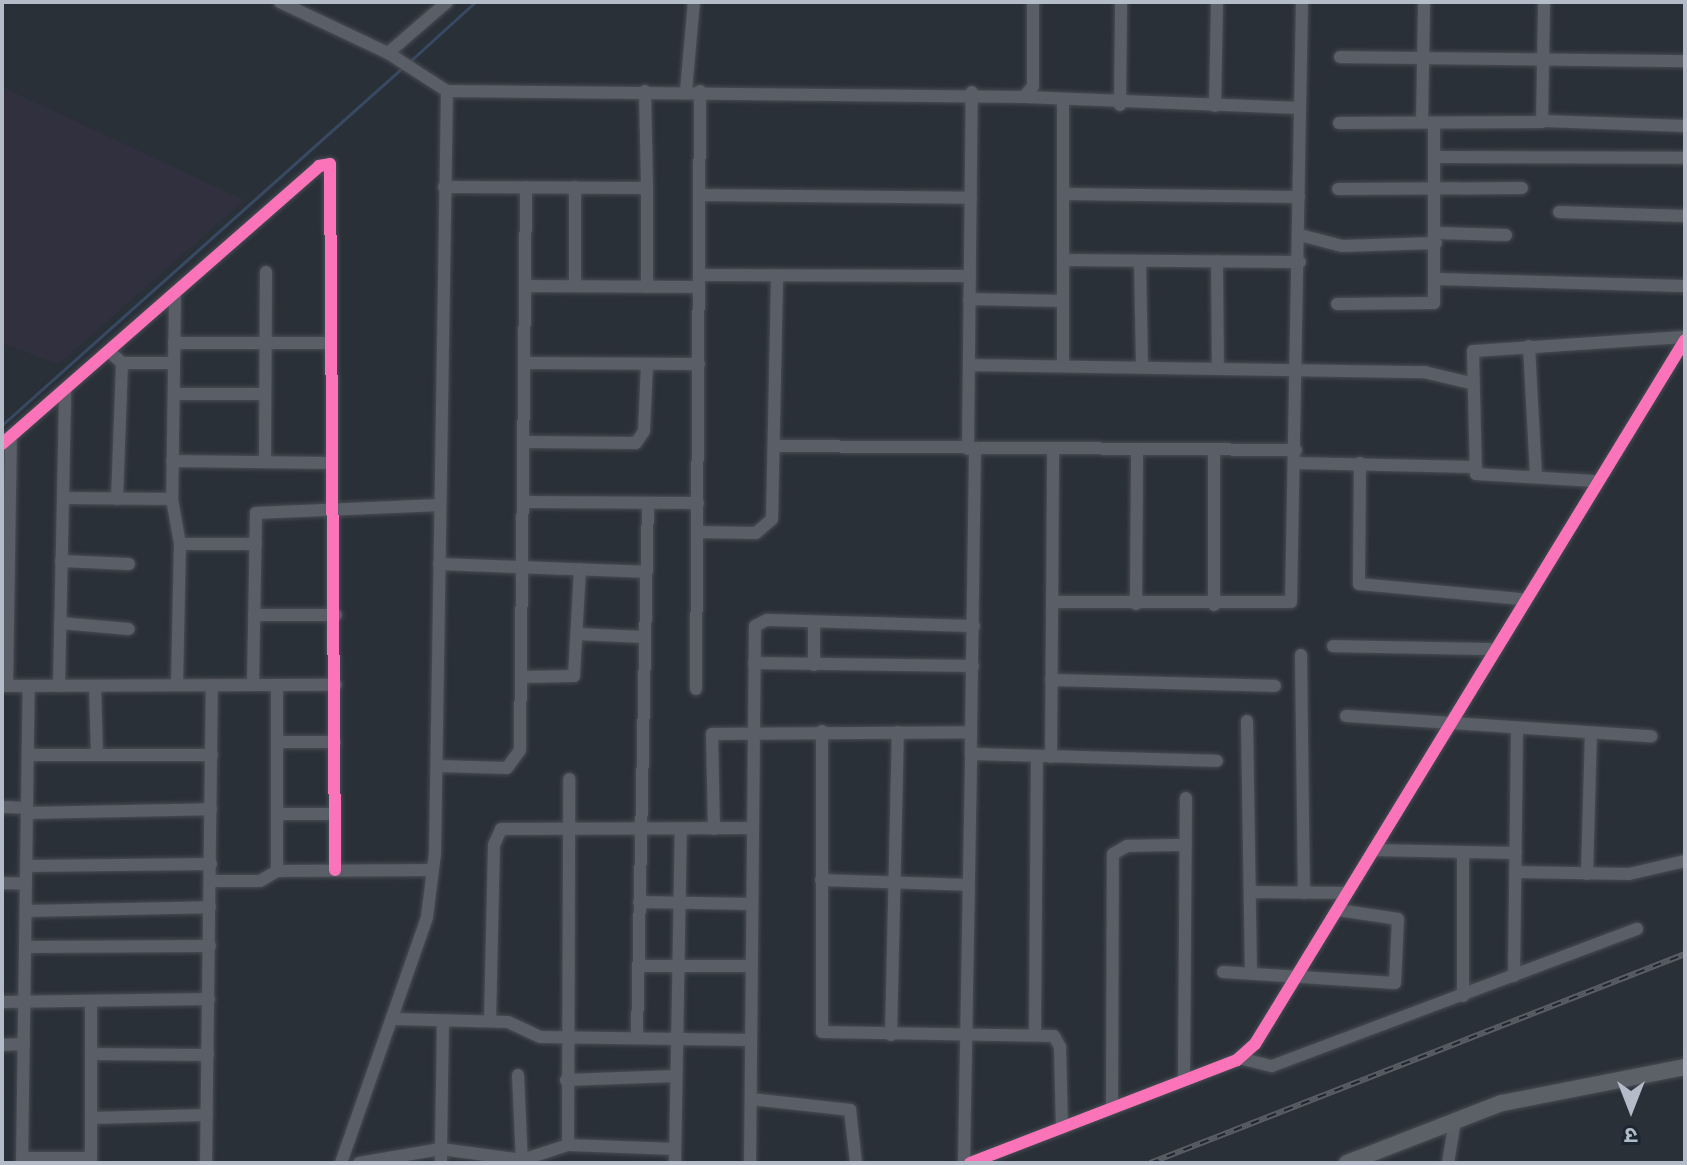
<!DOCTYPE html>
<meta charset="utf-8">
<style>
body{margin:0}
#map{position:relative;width:1687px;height:1165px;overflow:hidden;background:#2a3038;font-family:Overpass,"Noto Sans Devanagari",sans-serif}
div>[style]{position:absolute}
.medical>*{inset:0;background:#31303e}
.stream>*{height:3px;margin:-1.5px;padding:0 1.5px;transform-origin:1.5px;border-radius:1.5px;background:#384963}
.roads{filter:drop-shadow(0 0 2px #484c53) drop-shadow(0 0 2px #484c53)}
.minor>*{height:12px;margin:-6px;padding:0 6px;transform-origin:6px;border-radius:6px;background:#5a5e66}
.major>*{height:16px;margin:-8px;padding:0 8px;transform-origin:8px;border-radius:8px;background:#5c6168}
.rail>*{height:6px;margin-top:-3px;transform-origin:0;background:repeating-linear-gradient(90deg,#1d2633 0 9px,#595d64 0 18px);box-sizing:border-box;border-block:2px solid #595d64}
.cycleway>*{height:12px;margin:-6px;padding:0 6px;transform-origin:6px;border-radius:6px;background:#fb73b8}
span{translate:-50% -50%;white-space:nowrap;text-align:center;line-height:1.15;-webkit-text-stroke:8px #1d2633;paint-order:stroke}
.frame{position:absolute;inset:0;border:4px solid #b4bcc9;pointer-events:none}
.north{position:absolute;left:1591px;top:1069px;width:80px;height:80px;-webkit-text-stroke:6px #1d2633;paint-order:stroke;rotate:180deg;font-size:22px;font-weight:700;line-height:32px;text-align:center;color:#b4bcc9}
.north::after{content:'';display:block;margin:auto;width:28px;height:36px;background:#b4bcc9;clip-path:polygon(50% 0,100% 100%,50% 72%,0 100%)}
</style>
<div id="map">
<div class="medical">
<div style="clip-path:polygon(2px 87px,244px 200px,59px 364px,2px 343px)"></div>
</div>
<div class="stream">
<div style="left:408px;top:63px;width:91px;rotate:-42.3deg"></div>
<div style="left:2px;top:425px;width:536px;rotate:-41.75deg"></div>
</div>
<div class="roads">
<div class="minor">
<div style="left:280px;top:2px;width:119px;rotate:25.3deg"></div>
<div style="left:388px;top:53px;width:70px;rotate:32.8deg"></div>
<div style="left:447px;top:91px;width:577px;rotate:0.6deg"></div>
<div style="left:1024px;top:97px;width:14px;rotate:-51deg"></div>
<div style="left:1033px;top:86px;width:84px;rotate:-90deg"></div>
<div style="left:388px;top:53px;width:78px;rotate:-40.8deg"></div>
<div style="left:1340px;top:57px;width:345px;rotate:0.7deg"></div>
<div style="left:645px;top:91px;width:97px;rotate:88.8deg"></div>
<div style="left:686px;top:91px;width:89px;rotate:-84.9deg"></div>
<div style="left:1024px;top:97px;width:276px;rotate:2.3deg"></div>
<div style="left:1063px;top:104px;width:262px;rotate:90deg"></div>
<div style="left:1120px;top:105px;width:103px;rotate:-89.4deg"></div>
<div style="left:1215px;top:106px;width:104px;rotate:-88.9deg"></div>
<div style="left:1543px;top:121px;width:142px;rotate:2deg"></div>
<div style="left:1422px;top:122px;width:120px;rotate:-89deg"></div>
<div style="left:1339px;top:123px;width:203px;rotate:-0.3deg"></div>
<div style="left:1542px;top:122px;width:120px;rotate:-89deg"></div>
<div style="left:1435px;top:157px;width:250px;rotate:0.2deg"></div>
<div style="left:444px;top:187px;width:203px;rotate:0.3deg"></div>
<div style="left:647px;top:188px;width:99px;rotate:90deg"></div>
<div style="left:575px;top:187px;width:99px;rotate:90deg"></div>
<div style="left:1338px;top:189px;width:184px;rotate:-0.3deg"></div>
<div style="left:1063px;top:194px;width:236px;rotate:0.7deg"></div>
<div style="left:700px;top:195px;width:271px;rotate:0.6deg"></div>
<div style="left:1559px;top:212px;width:126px;rotate:1.8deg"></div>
<div style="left:1437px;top:233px;width:69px;rotate:1.7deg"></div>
<div style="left:1300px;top:235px;width:43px;rotate:14.7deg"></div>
<div style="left:1342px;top:246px;width:94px;rotate:-1.8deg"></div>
<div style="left:1063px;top:260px;width:237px;rotate:0.5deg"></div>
<div style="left:1140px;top:261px;width:106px;rotate:88.9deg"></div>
<div style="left:1217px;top:261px;width:107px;rotate:89.5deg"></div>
<div style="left:699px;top:275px;width:271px;rotate:0.2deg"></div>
<div style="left:1435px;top:279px;width:250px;rotate:1.6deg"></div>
<div style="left:526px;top:286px;width:173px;rotate:0.3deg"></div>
<div style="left:175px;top:296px;width:203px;rotate:90.8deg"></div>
<div style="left:172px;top:499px;width:46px;rotate:79.9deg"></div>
<div style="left:969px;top:299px;width:94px;rotate:1.2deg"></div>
<div style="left:1337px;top:304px;width:97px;rotate:-0.6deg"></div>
<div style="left:1434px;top:303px;width:180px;rotate:-90deg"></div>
<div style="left:174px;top:343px;width:157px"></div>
<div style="left:1529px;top:346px;width:130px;rotate:86.9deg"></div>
<div style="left:110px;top:352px;width:16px;rotate:43deg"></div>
<div style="left:122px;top:363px;width:136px;rotate:92.1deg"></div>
<div style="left:122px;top:363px;width:52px"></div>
<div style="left:527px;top:363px;width:172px;rotate:0.3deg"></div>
<div style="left:969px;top:365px;width:455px;rotate:0.9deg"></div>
<div style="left:1424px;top:372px;width:47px;rotate:13.4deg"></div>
<div style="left:174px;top:394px;width:91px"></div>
<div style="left:527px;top:442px;width:109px;rotate:0.5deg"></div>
<div style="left:636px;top:443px;width:14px;rotate:-56deg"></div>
<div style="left:644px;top:431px;width:67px;rotate:-87.4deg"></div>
<div style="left:2px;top:444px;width:422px;rotate:-41.2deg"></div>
<div style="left:319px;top:166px;width:11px;rotate:-10deg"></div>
<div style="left:330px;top:164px;width:706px;rotate:89.59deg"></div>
<div style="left:775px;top:446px;width:521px;rotate:0.44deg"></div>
<div style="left:968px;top:449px;width:357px;rotate:-89.4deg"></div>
<div style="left:975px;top:449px;width:305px;rotate:90.8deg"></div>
<div style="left:971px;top:754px;width:246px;rotate:1.6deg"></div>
<div style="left:172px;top:461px;width:156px;rotate:0.7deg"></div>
<div style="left:265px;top:461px;width:189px;rotate:-89.7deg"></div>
<div style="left:1295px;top:463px;width:177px;rotate:1.3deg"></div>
<div style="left:1360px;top:463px;width:121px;rotate:90.5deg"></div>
<div style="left:1359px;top:584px;width:164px;rotate:5.3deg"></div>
<div style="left:1594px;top:481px;width:118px;rotate:-176.6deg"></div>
<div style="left:1476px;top:474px;width:123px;rotate:-91.4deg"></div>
<div style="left:1473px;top:351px;width:212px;rotate:-3.8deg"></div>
<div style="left:63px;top:498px;width:109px;rotate:0.5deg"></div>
<div style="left:527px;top:502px;width:171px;rotate:0.3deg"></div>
<div style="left:698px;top:532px;width:58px;rotate:1deg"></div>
<div style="left:756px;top:533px;width:21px;rotate:-41deg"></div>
<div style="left:772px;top:519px;width:243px;rotate:-88.8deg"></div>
<div style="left:61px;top:561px;width:68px;rotate:2.5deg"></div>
<div style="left:439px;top:564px;width:205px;rotate:2.2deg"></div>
<div style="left:1052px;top:602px;width:239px"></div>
<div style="left:1291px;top:602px;width:600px;rotate:-88.95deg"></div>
<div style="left:1136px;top:604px;width:154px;rotate:-89.6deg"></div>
<div style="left:1214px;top:605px;width:155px;rotate:-90deg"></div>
<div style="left:254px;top:615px;width:82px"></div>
<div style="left:60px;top:623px;width:69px;rotate:5deg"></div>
<div style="left:578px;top:634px;width:65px;rotate:2.6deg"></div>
<div style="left:1333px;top:646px;width:159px;rotate:1.1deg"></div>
<div style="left:1301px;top:655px;width:238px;rotate:89.3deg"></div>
<div style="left:754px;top:663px;width:219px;rotate:0.8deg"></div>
<div style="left:814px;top:665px;width:41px;rotate:-90deg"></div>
<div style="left:523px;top:677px;width:51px;rotate:-1.1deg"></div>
<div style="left:574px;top:676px;width:107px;rotate:-86.8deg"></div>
<div style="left:1051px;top:680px;width:224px;rotate:1.5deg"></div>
<div style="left:177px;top:685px;width:141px;rotate:-88.8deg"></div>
<div style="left:180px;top:544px;width:76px"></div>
<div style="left:253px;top:685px;width:172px;rotate:-89deg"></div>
<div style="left:256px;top:513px;width:184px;rotate:-2.5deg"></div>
<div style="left:2px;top:686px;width:334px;rotate:-0.2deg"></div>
<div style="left:7px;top:686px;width:250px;rotate:-89.1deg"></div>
<div style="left:59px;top:686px;width:296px;rotate:-88.8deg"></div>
<div style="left:95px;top:686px;width:69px;rotate:88.3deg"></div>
<div style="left:696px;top:689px;width:598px;rotate:-89.62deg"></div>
<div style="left:1346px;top:716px;width:306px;rotate:3.8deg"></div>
<div style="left:1247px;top:721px;width:252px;rotate:89.1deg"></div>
<div style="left:822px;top:731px;width:301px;rotate:90deg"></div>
<div style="left:822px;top:1032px;width:232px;rotate:1deg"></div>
<div style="left:1054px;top:1036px;width:13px;rotate:61deg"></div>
<div style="left:1060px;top:1047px;width:81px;rotate:88.6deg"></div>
<div style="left:279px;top:742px;width:56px"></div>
<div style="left:28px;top:755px;width:184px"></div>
<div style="left:1051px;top:757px;width:308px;rotate:-89.6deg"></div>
<div style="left:437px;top:766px;width:70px;rotate:1.6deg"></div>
<div style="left:507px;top:768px;width:22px;rotate:-54deg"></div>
<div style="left:520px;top:750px;width:563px;rotate:-89.39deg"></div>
<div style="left:2px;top:807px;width:25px;rotate:2deg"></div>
<div style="left:27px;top:813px;width:184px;rotate:-1.2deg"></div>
<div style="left:279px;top:814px;width:56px"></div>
<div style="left:714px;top:829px;width:95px;rotate:-91.2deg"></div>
<div style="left:712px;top:734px;width:259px;rotate:-0.4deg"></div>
<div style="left:1373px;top:850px;width:143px;rotate:1.2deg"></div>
<div style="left:27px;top:866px;width:184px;rotate:-0.6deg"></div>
<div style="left:277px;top:871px;width:186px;rotate:-90deg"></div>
<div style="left:1515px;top:872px;width:114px;rotate:1deg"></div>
<div style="left:1629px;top:874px;width:57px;rotate:-13.1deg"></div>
<div style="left:1587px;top:874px;width:141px;rotate:-88.4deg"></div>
<div style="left:821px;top:880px;width:147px;rotate:1.9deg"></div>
<div style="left:210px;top:881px;width:50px"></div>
<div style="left:260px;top:881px;width:20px;rotate:-30deg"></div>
<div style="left:277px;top:871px;width:156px;rotate:-0.4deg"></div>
<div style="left:2px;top:883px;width:24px;rotate:2deg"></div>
<div style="left:1252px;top:892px;width:95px;rotate:0.6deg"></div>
<div style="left:639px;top:902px;width:113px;rotate:1deg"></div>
<div style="left:26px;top:911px;width:184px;rotate:-1.2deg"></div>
<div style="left:26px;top:947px;width:184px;rotate:-0.3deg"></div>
<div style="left:638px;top:966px;width:114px"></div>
<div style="left:1223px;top:972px;width:172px;rotate:3.7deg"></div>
<div style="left:1395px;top:983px;width:64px;rotate:-87.3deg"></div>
<div style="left:1398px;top:919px;width:61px;rotate:-171.5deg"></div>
<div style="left:1514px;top:976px;width:246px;rotate:-89.3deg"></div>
<div style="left:1463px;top:996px;width:144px;rotate:-90deg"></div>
<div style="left:91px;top:1001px;width:162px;rotate:90deg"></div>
<div style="left:2px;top:1002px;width:207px;rotate:-0.8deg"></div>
<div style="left:395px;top:1019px;width:113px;rotate:1.5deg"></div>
<div style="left:508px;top:1022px;width:35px;rotate:25deg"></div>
<div style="left:540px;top:1037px;width:211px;rotate:0.8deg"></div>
<div style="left:443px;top:1021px;width:128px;rotate:90.9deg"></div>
<div style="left:441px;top:1149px;width:82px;rotate:7.7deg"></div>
<div style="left:522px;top:1160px;width:48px;rotate:-18.1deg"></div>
<div style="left:568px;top:1145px;width:107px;rotate:2.1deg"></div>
<div style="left:490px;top:1021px;width:176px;rotate:-88.7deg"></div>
<div style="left:494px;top:845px;width:17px;rotate:-66deg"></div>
<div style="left:501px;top:829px;width:252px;rotate:-0.2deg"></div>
<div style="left:637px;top:1035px;width:532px;rotate:-88.82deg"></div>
<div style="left:891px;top:1035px;width:303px;rotate:-88.7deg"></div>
<div style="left:1035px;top:1035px;width:278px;rotate:-89.6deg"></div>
<div style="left:2px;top:1045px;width:22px;rotate:-3deg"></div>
<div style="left:91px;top:1054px;width:117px;rotate:0.5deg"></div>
<div style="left:1239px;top:1058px;width:34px;rotate:14deg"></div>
<div style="left:1272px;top:1066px;width:390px;rotate:-20.6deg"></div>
<div style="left:518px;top:1075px;width:88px;rotate:87.4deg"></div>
<div style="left:1184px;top:1079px;width:281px;rotate:-89.6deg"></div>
<div style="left:566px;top:1080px;width:109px;rotate:-2.1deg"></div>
<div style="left:751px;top:1099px;width:100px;rotate:6.3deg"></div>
<div style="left:850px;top:1110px;width:53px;rotate:83.5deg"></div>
<div style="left:1112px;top:1107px;width:253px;rotate:-89.8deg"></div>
<div style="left:1113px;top:854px;width:16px;rotate:-30deg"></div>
<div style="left:1127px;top:846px;width:59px;rotate:-1deg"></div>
<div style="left:91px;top:1118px;width:116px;rotate:-1.5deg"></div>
<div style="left:568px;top:1145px;width:366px;rotate:-89.8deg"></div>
<div style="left:22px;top:1158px;width:69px"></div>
<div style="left:22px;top:1163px;width:477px;rotate:-89.2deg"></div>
<div style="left:206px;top:1163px;width:478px;rotate:-89.3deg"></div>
<div style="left:341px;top:1163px;width:261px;rotate:-70.7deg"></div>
<div style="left:427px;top:917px;width:64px;rotate:-82.8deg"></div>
<div style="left:435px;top:854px;width:763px;rotate:-89.1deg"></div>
<div style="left:359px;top:1163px;width:83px;rotate:-9.7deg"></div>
<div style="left:441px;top:1149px;width:14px;rotate:90deg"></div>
<div style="left:675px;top:1163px;width:333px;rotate:-89deg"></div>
<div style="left:750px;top:1163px;width:537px;rotate:-89.47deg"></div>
<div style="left:755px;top:626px;width:13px;rotate:-27deg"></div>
<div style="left:767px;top:620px;width:207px;rotate:1.7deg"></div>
<div style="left:964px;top:1163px;width:409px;rotate:-89deg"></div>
<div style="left:970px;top:1163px;width:286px;rotate:-21.1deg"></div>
<div style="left:1237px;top:1060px;width:24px;rotate:-42deg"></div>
<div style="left:1255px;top:1044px;width:825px;rotate:-58.58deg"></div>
<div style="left:1448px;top:1163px;width:43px;rotate:-80.5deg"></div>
</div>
<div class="major">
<div style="left:1347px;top:1163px;width:166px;rotate:-21.2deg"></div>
<div style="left:1502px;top:1103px;width:187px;rotate:-11.1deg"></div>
</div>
</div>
<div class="rail">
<div style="left:1150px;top:1163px;width:574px;rotate:-21.34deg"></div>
</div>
<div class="cycleway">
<div style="left:2px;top:444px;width:422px;rotate:-41.2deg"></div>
<div style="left:319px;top:166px;width:11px;rotate:-10deg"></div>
<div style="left:330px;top:164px;width:706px;rotate:89.59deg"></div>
<div style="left:970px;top:1163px;width:286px;rotate:-21.1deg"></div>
<div style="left:1237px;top:1060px;width:24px;rotate:-42deg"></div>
<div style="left:1255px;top:1044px;width:825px;rotate:-58.58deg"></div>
</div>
<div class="frame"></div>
<div class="north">उ</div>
</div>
